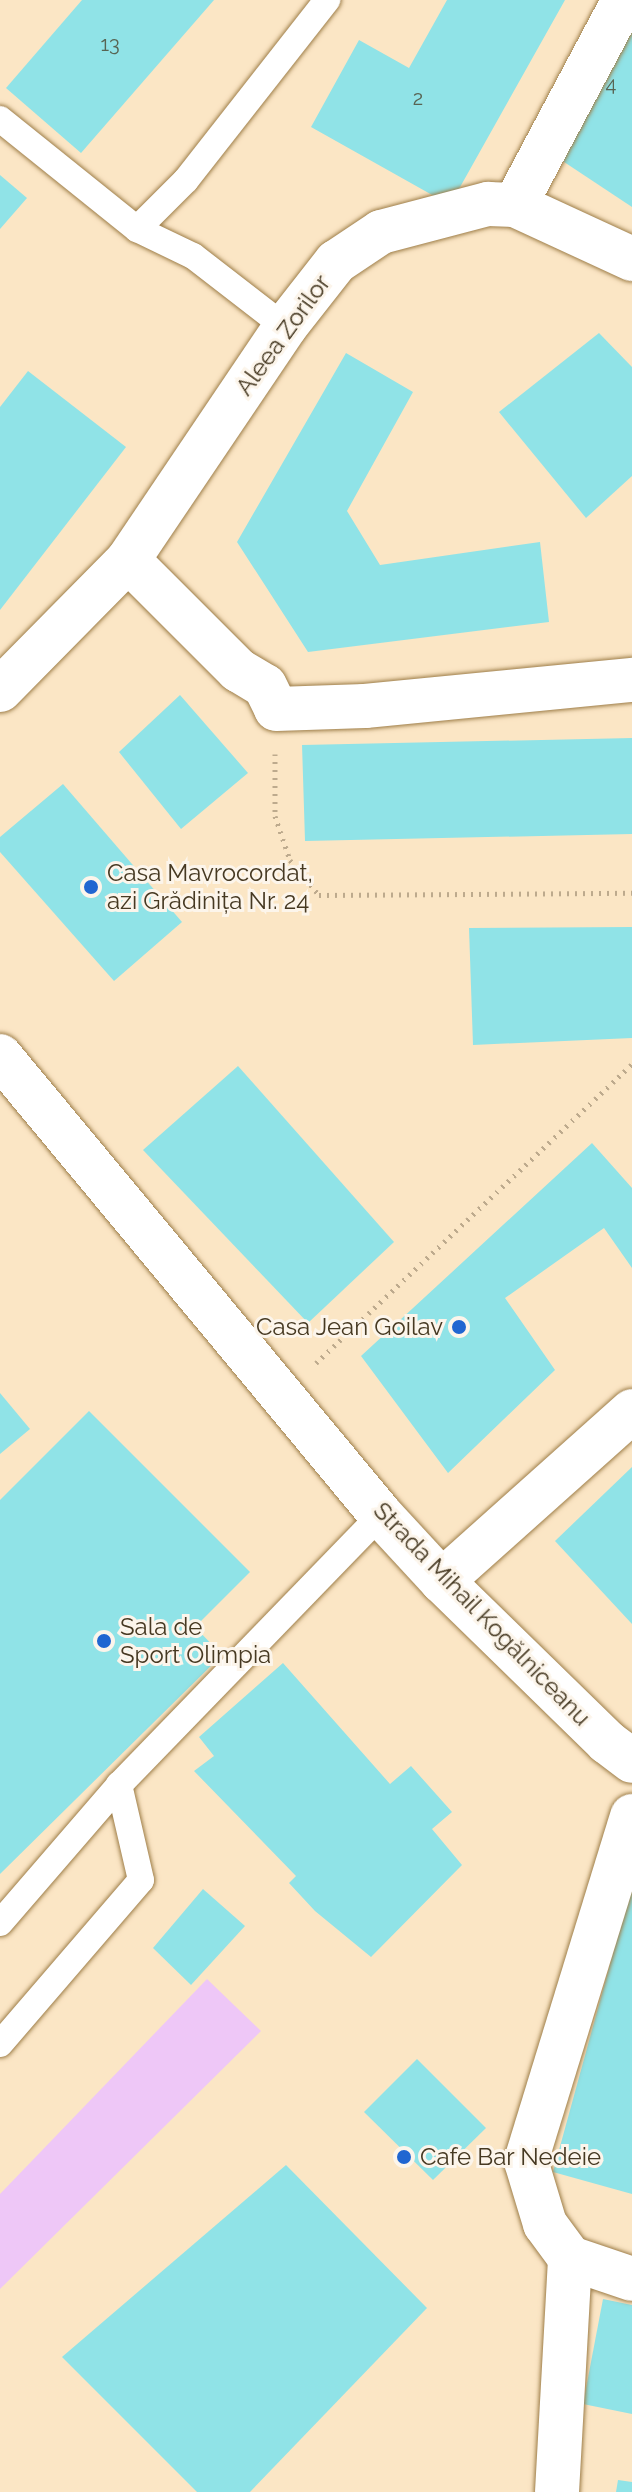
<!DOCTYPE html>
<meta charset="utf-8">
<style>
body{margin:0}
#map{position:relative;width:632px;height:2492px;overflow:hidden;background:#fbe6c5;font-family:Raleway,sans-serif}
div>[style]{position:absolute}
.green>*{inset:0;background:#eec7f7}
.building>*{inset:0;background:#90e3e7}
.path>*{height:5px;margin-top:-2.5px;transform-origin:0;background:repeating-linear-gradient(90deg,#bdaa8d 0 2px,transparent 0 8px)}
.roads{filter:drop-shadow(0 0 2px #9e7e49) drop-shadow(0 0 2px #9e7e49)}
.lane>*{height:26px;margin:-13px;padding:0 13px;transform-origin:13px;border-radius:13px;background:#fff}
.street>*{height:44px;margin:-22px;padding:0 22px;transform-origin:22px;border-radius:22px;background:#fff}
.secondary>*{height:44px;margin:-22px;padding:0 22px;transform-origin:22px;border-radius:22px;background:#fff}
.dots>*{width:22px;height:22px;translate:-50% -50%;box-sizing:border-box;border:4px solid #fcf5eb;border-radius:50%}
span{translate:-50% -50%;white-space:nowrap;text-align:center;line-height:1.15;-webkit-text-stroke:6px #fcf5eb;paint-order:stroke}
.number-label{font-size:20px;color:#586453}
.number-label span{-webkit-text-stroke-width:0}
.street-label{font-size:24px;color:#463922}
.poi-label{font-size:24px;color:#463922}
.left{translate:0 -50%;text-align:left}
.right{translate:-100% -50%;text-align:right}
</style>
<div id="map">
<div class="green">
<div style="clip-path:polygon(207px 1979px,261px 2031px,0 2289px,0 2194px)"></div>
</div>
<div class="building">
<div style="clip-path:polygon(82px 0,214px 0,81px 153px,6px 88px)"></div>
<div style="clip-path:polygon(447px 0,565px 0,450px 205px,311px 127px,359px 40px,409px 68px)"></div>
<div style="clip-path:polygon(632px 17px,632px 207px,549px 152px)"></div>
<div style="clip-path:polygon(0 175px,27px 198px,0 229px)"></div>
<div style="clip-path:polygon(599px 333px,632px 367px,632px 476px,586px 518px,499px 412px)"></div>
<div style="clip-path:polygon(346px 353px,413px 392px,347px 511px,380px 565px,540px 542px,549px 622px,308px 652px,237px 542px)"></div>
<div style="clip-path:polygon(28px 371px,126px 447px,0 610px,0 407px)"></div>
<div style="clip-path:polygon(180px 695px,248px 773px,181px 829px,119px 752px)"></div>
<div style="clip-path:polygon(632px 738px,632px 834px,305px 841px,302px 745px)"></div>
<div style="clip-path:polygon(63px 784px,182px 922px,114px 981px,0 852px,0 837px)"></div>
<div style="clip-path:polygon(632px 927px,632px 1038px,473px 1045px,469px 928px)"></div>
<div style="clip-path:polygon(238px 1066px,394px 1242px,308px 1323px,143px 1150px)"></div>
<div style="clip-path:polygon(592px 1143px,632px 1188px,632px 1268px,604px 1228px,505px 1298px,555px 1370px,448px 1473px,361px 1356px)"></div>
<div style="clip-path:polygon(0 1393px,30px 1429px,0 1454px)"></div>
<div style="clip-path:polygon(89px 1411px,250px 1572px,195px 1627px,222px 1655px,0 1874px,0 1500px)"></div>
<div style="clip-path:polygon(632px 1467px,632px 1624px,555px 1541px)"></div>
<div style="clip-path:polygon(283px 1663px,390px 1784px,411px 1766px,452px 1812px,432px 1829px,462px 1865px,371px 1957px,315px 1911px,289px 1883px,296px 1876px,194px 1771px,214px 1756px,199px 1737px)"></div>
<div style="clip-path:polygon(631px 1888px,632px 1888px,632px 2194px,553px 2172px)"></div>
<div style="clip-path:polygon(203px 1889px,245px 1926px,191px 1985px,153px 1948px)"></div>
<div style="clip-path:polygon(417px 2059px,486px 2128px,433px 2180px,364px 2112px)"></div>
<div style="clip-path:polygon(286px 2165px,427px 2308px,250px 2492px,197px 2492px,62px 2357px)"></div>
<div style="clip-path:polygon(603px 2299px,632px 2305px,632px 2414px,583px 2404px)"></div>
<div style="clip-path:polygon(618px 2480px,632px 2482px,632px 2492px,616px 2492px)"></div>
</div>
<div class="path">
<div style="left:275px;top:754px;width:62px;rotate:90deg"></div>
<div style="left:275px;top:816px;width:46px;rotate:71.2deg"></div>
<div style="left:290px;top:860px;width:45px;rotate:50.4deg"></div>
<div style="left:319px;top:895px;width:313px;rotate:-0.4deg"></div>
<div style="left:316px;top:1363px;width:435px;rotate:-43.4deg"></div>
</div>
<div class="roads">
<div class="lane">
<div style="left:0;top:119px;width:176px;rotate:38.8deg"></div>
<div style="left:285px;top:327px;width:116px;rotate:-142.3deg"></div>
<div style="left:193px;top:256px;width:62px;rotate:-154.3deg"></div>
<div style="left:137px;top:229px;width:69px;rotate:-45deg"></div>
<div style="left:186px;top:180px;width:229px;rotate:-51.9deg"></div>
<div style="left:0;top:1923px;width:182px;rotate:-49.2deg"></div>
<div style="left:0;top:2044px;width:216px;rotate:-49.3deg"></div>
<div style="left:141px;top:1880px;width:98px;rotate:-103deg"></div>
<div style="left:119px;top:1785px;width:376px;rotate:-45.9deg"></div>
</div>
<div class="street">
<div style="left:515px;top:205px;width:129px;rotate:24.8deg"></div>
<div style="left:128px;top:560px;width:156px;rotate:45deg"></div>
<div style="left:238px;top:670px;width:31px;rotate:31deg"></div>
<div style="left:265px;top:686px;width:25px;rotate:64deg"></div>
<div style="left:276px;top:709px;width:89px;rotate:-1.9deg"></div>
<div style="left:365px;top:706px;width:268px;rotate:-5.6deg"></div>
<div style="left:0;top:690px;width:182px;rotate:-45.4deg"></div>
<div style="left:128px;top:560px;width:281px;rotate:-56deg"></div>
<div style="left:285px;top:327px;width:83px;rotate:-51.9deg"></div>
<div style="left:336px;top:262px;width:54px;rotate:-33.7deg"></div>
<div style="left:381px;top:232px;width:111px;rotate:-14.7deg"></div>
<div style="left:488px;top:204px;width:27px;rotate:2deg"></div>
<div style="left:515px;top:205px;width:232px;rotate:-62deg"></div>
<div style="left:442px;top:1581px;width:255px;rotate:-41.8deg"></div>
<div style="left:570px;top:2258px;width:65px;rotate:18.7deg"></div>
<div style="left:557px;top:2492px;width:234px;rotate:-86.8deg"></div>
<div style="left:570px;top:2258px;width:42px;rotate:-126.3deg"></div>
<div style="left:545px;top:2224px;width:66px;rotate:-106.8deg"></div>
<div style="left:526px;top:2161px;width:361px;rotate:-72.9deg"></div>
</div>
<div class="secondary">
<div style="left:0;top:1056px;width:597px;rotate:50.31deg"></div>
<div style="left:381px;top:1515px;width:90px;rotate:47.3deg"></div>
<div style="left:442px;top:1581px;width:231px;rotate:44.3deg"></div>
<div style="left:607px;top:1742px;width:31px;rotate:37deg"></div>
</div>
</div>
<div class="dots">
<div style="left:91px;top:887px;background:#2066d1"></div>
<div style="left:459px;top:1327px;background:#2066d1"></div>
<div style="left:104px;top:1641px;background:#2066d1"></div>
<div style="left:404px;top:2157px;background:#2066d1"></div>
</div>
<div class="number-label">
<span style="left:110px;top:44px">13</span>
<span style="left:611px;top:84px">4</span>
<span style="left:418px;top:98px">2</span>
</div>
<div class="street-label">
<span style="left:283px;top:335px;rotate:-54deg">Aleea Zorilor</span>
<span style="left:482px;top:1614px;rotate:46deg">Strada Mihail Kogălniceanu</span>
</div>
<div class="poi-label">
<span class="left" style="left:107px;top:887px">Casa Mavrocordat,<br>azi Grădinița Nr. 24</span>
<span class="right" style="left:443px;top:1327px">Casa Jean Goilav</span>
<span class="left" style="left:120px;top:1641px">Sala de<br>Sport Olimpia</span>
<span class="left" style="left:420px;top:2157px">Cafe Bar Nedeie</span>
</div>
</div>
